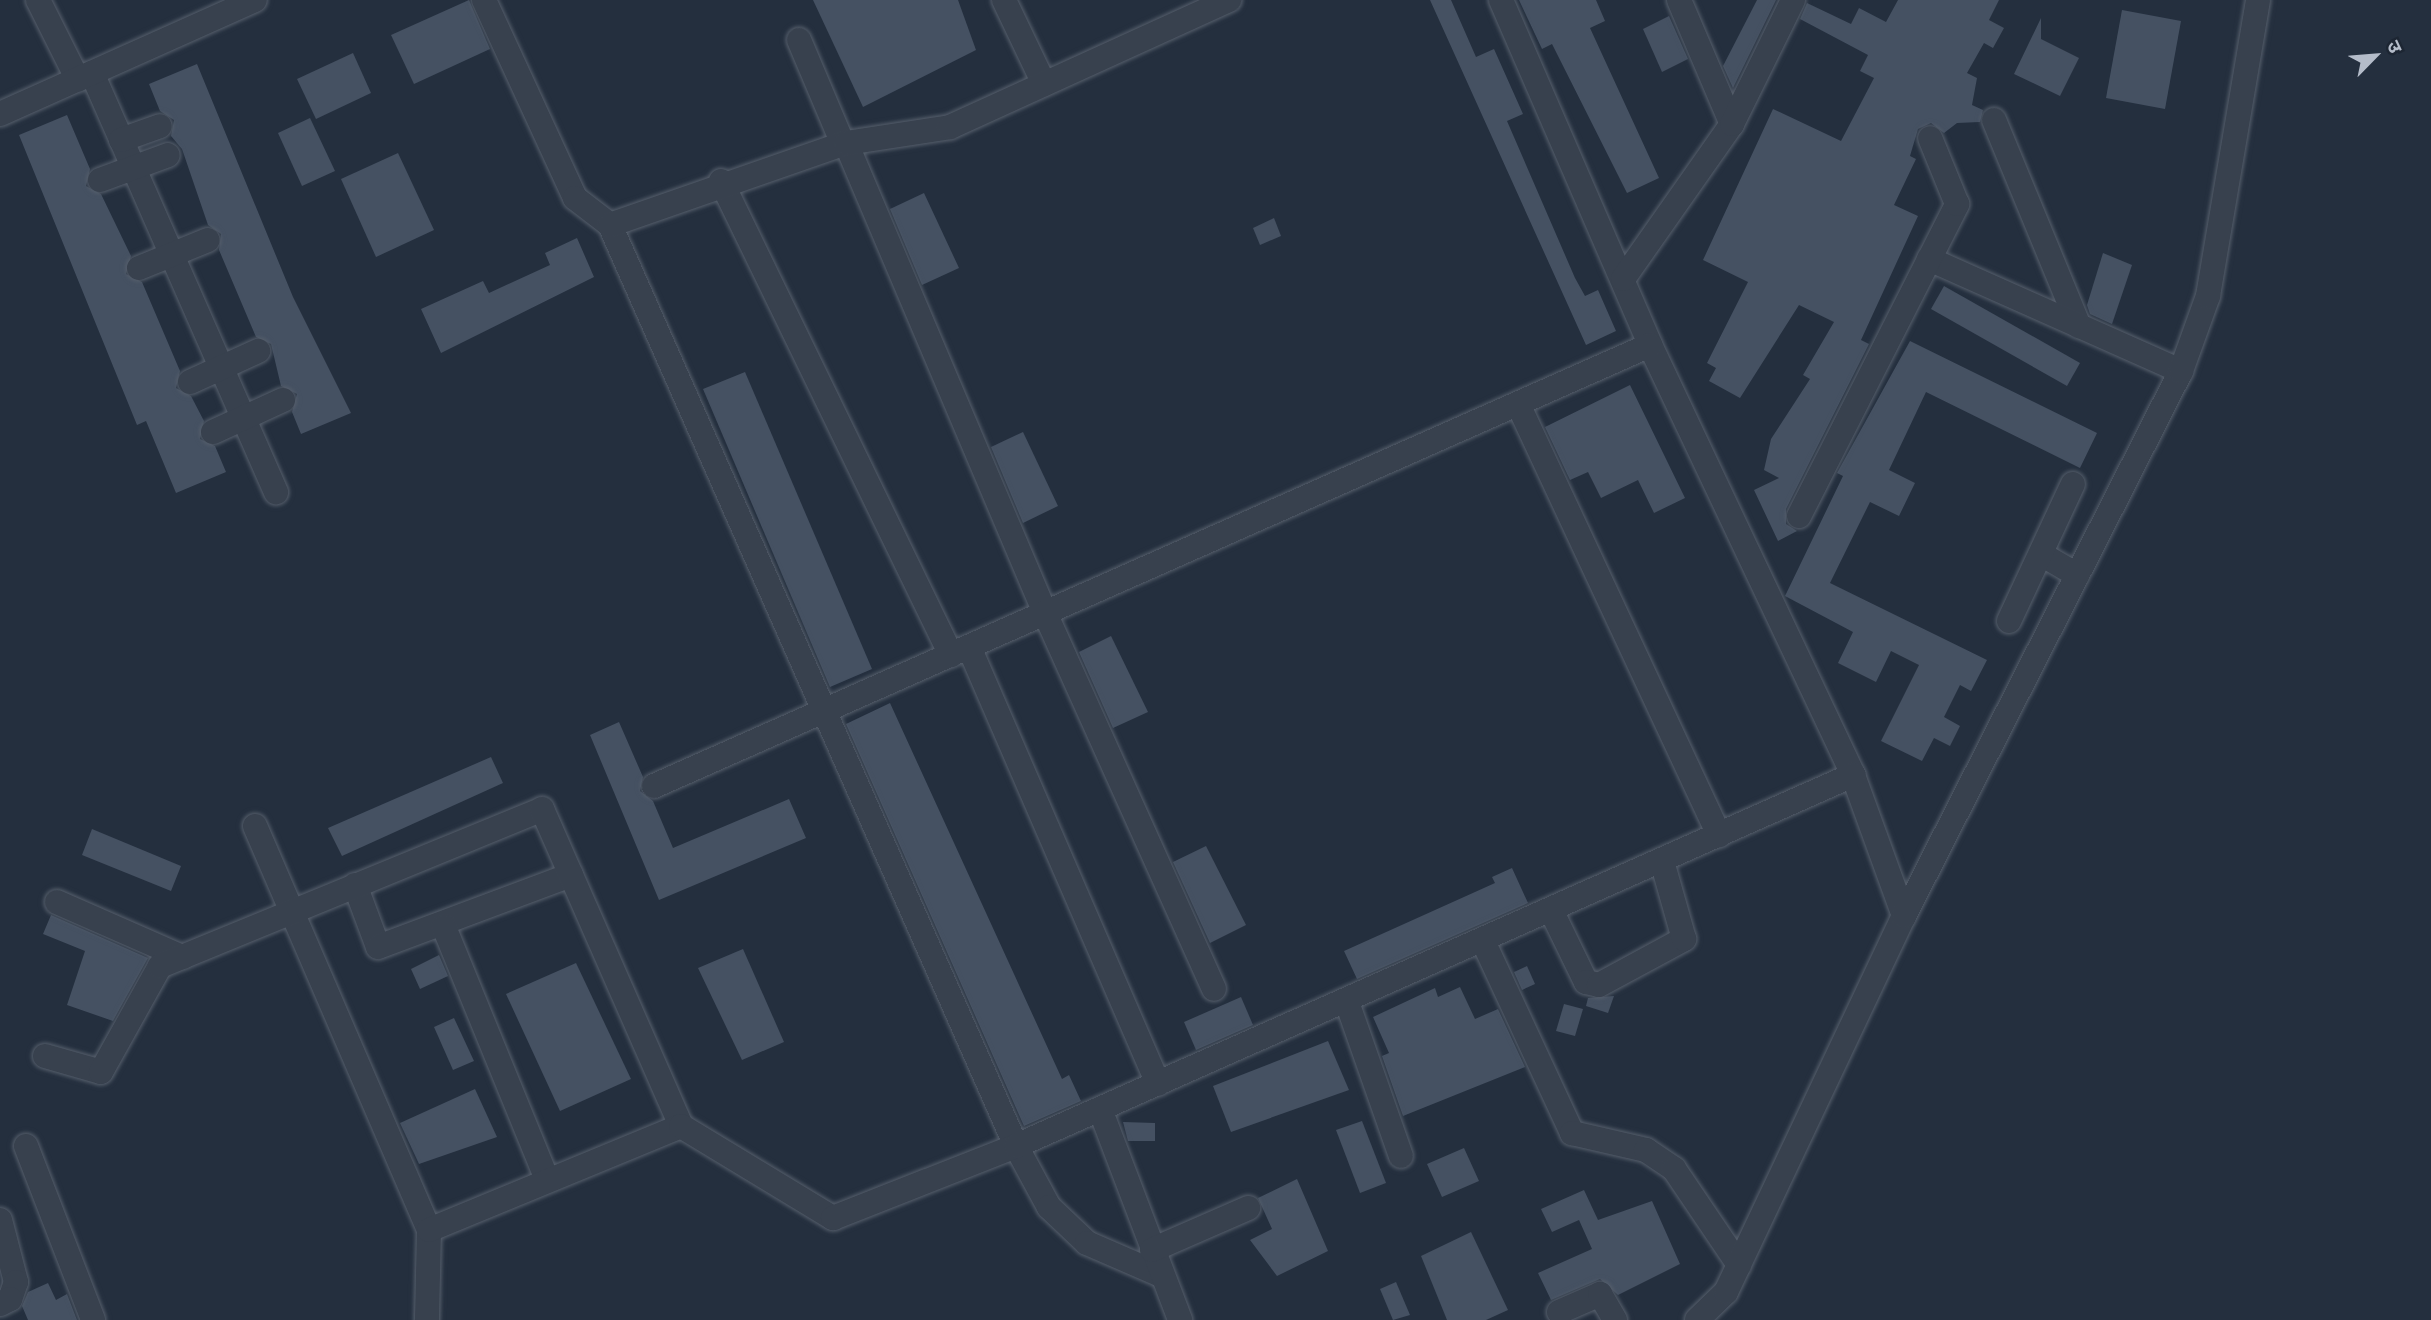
<!DOCTYPE html>
<meta charset="utf-8">
<style>
body{margin:0}
#map{position:relative;width:2431px;height:1320px;overflow:hidden;background:#242f3e;font-family:Roboto,"Noto Sans Devanagari",sans-serif}
div>[style]{position:absolute}
.building>*{inset:0;background:#455162}
.roads{filter:drop-shadow(0 0 2px #565f6c) drop-shadow(0 0 2px #565f6c)}
.minor>*{height:24px;margin:-12px;padding:0 12px;transform-origin:12px;border-radius:12px;background:#38414e}
span{translate:-50% -50%;white-space:nowrap;text-align:center;line-height:1.15;-webkit-text-stroke:7px #1d2633;paint-order:stroke}
.north{position:absolute;left:2340px;top:21px;width:70px;height:70px;-webkit-text-stroke:5px #1d2633;paint-order:stroke;rotate:65deg;font-size:19px;font-weight:700;line-height:28px;text-align:center;color:#b4bcc9}
.north::after{content:'';display:block;margin:auto;width:24px;height:32px;background:#b4bcc9;clip-path:polygon(50% 0,100% 100%,50% 72%,0 100%)}
</style>
<div id="map">
<div class="building">
<div style="clip-path:polygon(469px 0,490px 49px,414px 84px,391px 35px)"></div>
<div style="clip-path:polygon(813px 0,958px 0,976px 50px,863px 107px)"></div>
<div style="clip-path:polygon(1430px 0,1451px 0,1476px 57px,1494px 49px,1523px 114px,1507px 121px,1575px 278px,1585px 296px,1598px 290px,1616px 331px,1586px 345px)"></div>
<div style="clip-path:polygon(1519px 0,1596px 0,1605px 21px,1590px 28px,1659px 178px,1627px 193px,1552px 44px,1542px 49px)"></div>
<div style="clip-path:polygon(1757px 0,1776px 0,1733px 88px,1723px 66px)"></div>
<div style="clip-path:polygon(1898px 0,1999px 0,1989px 20px,2004px 28px,1993px 48px,1984px 43px,1967px 73px,1977px 78px,1972px 105px,1983px 110px,1980px 122px,1957px 123px,1944px 133px,1931px 123px,1918px 129px,1910px 156px,1916px 159px,1894px 205px,1918px 216px,1861px 340px,1869px 344px,1786px 509px,1786px 524px,1797px 531px,1778px 541px,1754px 490px,1779px 478px,1764px 470px,1771px 439px,1810px 379px,1803px 375px,1834px 322px,1799px 305px,1740px 398px,1709px 381px,1716px 368px,1707px 363px,1748px 282px,1703px 260px,1773px 109px,1841px 141px,1874px 78px,1860px 71px,1868px 55px,1800px 19px,1807px 3px,1851px 24px,1859px 8px,1886px 22px)"></div>
<div style="clip-path:polygon(2122px 10px,2181px 21px,2165px 109px,2106px 98px)"></div>
<div style="clip-path:polygon(1669px 16px,1688px 59px,1662px 72px,1643px 29px)"></div>
<div style="clip-path:polygon(2041px 18px,2041px 39px,2079px 58px,2060px 96px,2014px 74px)"></div>
<div style="clip-path:polygon(353px 53px,371px 93px,316px 119px,297px 79px)"></div>
<div style="clip-path:polygon(197px 64px,293px 297px,351px 413px,301px 434px,292px 412px,297px 394px,281px 386px,271px 344px,256px 337px,219px 250px,221px 234px,208px 225px,182px 149px,171px 136px,174px 120px,160px 111px,149px 84px)"></div>
<div style="clip-path:polygon(67px 115px,90px 169px,86px 186px,101px 194px,131px 256px,126px 274px,142px 282px,180px 371px,176px 388px,191px 396px,204px 421px,200px 439px,215px 446px,226px 472px,176px 493px,146px 421px,137px 425px,19px 135px)"></div>
<div style="clip-path:polygon(310px 118px,335px 171px,302px 186px,278px 133px)"></div>
<div style="clip-path:polygon(398px 153px,434px 230px,376px 257px,341px 179px)"></div>
<div style="clip-path:polygon(924px 193px,959px 268px,922px 285px,890px 209px)"></div>
<div style="clip-path:polygon(1274px 218px,1281px 236px,1260px 245px,1253px 228px)"></div>
<div style="clip-path:polygon(577px 238px,594px 277px,441px 353px,421px 309px,483px 281px,489px 293px,550px 265px,545px 253px)"></div>
<div style="clip-path:polygon(2103px 253px,2132px 265px,2112px 324px,2090px 314px,2087px 305px)"></div>
<div style="clip-path:polygon(1944px 286px,2080px 363px,2067px 386px,1931px 309px)"></div>
<div style="clip-path:polygon(1910px 341px,2097px 433px,2080px 468px,1926px 392px,1889px 470px,1915px 483px,1899px 516px,1870px 502px,1830px 583px,1987px 660px,1971px 691px,1960px 685px,1944px 717px,1960px 726px,1950px 746px,1934px 738px,1922px 761px,1881px 741px,1919px 665px,1891px 651px,1876px 682px,1838px 663px,1853px 632px,1785px 596px,1843px 476px,1837px 473px)"></div>
<div style="clip-path:polygon(745px 372px,872px 669px,830px 687px,703px 389px)"></div>
<div style="clip-path:polygon(1630px 385px,1685px 498px,1654px 513px,1638px 480px,1601px 498px,1588px 472px,1570px 480px,1545px 427px)"></div>
<div style="clip-path:polygon(1023px 432px,1058px 506px,1023px 523px,991px 447px)"></div>
<div style="clip-path:polygon(1111px 636px,1148px 712px,1113px 728px,1079px 652px)"></div>
<div style="clip-path:polygon(890px 703px,1062px 1079px,1069px 1075px,1081px 1101px,1024px 1126px,846px 724px)"></div>
<div style="clip-path:polygon(619px 722px,643px 777px,640px 791px,653px 801px,673px 848px,789px 799px,806px 838px,659px 900px,590px 735px)"></div>
<div style="clip-path:polygon(491px 757px,503px 783px,342px 856px,328px 828px)"></div>
<div style="clip-path:polygon(92px 829px,181px 866px,171px 891px,82px 855px)"></div>
<div style="clip-path:polygon(1206px 846px,1246px 925px,1210px 943px,1173px 862px)"></div>
<div style="clip-path:polygon(1512px 868px,1528px 903px,1357px 979px,1344px 951px,1495px 883px,1492px 877px)"></div>
<div style="clip-path:polygon(51px 915px,148px 958px,113px 1021px,67px 1005px,85px 951px,43px 934px)"></div>
<div style="clip-path:polygon(743px 949px,784px 1042px,742px 1060px,698px 968px)"></div>
<div style="clip-path:polygon(439px 955px,448px 976px,420px 989px,411px 969px)"></div>
<div style="clip-path:polygon(576px 963px,631px 1079px,560px 1111px,506px 994px)"></div>
<div style="clip-path:polygon(1527px 966px,1535px 984px,1522px 990px,1514px 972px)"></div>
<div style="clip-path:polygon(1460px 987px,1475px 1019px,1498px 1009px,1525px 1067px,1403px 1116px,1382px 1056px,1389px 1053px,1373px 1017px,1435px 988px,1438px 997px)"></div>
<div style="clip-path:polygon(1614px 996px,1608px 1013px,1586px 1006px,1588px 998px)"></div>
<div style="clip-path:polygon(1241px 997px,1253px 1025px,1196px 1050px,1184px 1022px)"></div>
<div style="clip-path:polygon(1564px 1004px,1583px 1009px,1575px 1036px,1556px 1031px)"></div>
<div style="clip-path:polygon(454px 1018px,474px 1061px,453px 1070px,434px 1027px)"></div>
<div style="clip-path:polygon(1328px 1041px,1349px 1090px,1231px 1132px,1213px 1086px)"></div>
<div style="clip-path:polygon(475px 1089px,497px 1137px,419px 1164px,400px 1123px)"></div>
<div style="clip-path:polygon(1362px 1121px,1386px 1183px,1360px 1193px,1336px 1130px)"></div>
<div style="clip-path:polygon(1123px 1122px,1155px 1123px,1155px 1141px,1128px 1141px)"></div>
<div style="clip-path:polygon(1464px 1148px,1479px 1181px,1442px 1197px,1427px 1164px)"></div>
<div style="clip-path:polygon(1297px 1179px,1328px 1251px,1277px 1276px,1250px 1240px,1272px 1229px,1258px 1198px)"></div>
<div style="clip-path:polygon(1584px 1190px,1598px 1220px,1652px 1201px,1680px 1264px,1618px 1295px,1600px 1279px,1551px 1300px,1538px 1273px,1592px 1249px,1579px 1220px,1552px 1232px,1541px 1209px)"></div>
<div style="clip-path:polygon(1471px 1232px,1508px 1310px,1486px 1320px,1447px 1320px,1421px 1256px)"></div>
<div style="clip-path:polygon(1396px 1282px,1410px 1315px,1393px 1320px,1380px 1289px)"></div>
<div style="clip-path:polygon(48px 1283px,56px 1300px,67px 1294px,77px 1320px,28px 1320px,22px 1306px,28px 1292px)"></div>
</div>
<div class="roads">
<div class="minor">
<div style="left:38px;top:0;width:89px;rotate:63.4deg"></div>
<div style="left:484px;top:0;width:218px;rotate:65.3deg"></div>
<div style="left:575px;top:198px;width:44px;rotate:37.6deg"></div>
<div style="left:610px;top:225px;width:1007px;rotate:66.21deg"></div>
<div style="left:1016px;top:1146px;width:69px;rotate:61.6deg"></div>
<div style="left:1049px;top:1207px;width:52px;rotate:43.5deg"></div>
<div style="left:1087px;top:1243px;width:81px;rotate:23.4deg"></div>
<div style="left:1004px;top:0;width:93px;rotate:64.5deg"></div>
<div style="left:1501px;top:0;width:376px;rotate:66.6deg"></div>
<div style="left:1650px;top:345px;width:476px;rotate:64.7deg"></div>
<div style="left:1853px;top:775px;width:150px;rotate:70.1deg"></div>
<div style="left:1679px;top:0;width:135px;rotate:66.9deg"></div>
<div style="left:799px;top:40px;width:113px;rotate:67.1deg"></div>
<div style="left:92px;top:73px;width:458px;rotate:66.3deg"></div>
<div style="left:0;top:114px;width:279px;rotate:-24.1deg"></div>
<div style="left:1994px;top:120px;width:223px;rotate:67.6deg"></div>
<div style="left:121px;top:140px;width:41px;rotate:-19.7deg"></div>
<div style="left:846px;top:143px;width:510px;rotate:67.05deg"></div>
<div style="left:1045px;top:613px;width:412px;rotate:65.8deg"></div>
<div style="left:100px;top:180px;width:72px;rotate:-20.2deg"></div>
<div style="left:721px;top:181px;width:527px;rotate:64.12deg"></div>
<div style="left:610px;top:225px;width:250px;rotate:-19.2deg"></div>
<div style="left:846px;top:143px;width:105px;rotate:-8.7deg"></div>
<div style="left:950px;top:127px;width:307px;rotate:-24.5deg"></div>
<div style="left:1929px;top:259px;width:276px;rotate:24deg"></div>
<div style="left:139px;top:268px;width:74px;rotate:-22.1deg"></div>
<div style="left:1623px;top:279px;width:189px;rotate:-54.9deg"></div>
<div style="left:1732px;top:124px;width:138px;rotate:-63.8deg"></div>
<div style="left:190px;top:382px;width:75px;rotate:-24.5deg"></div>
<div style="left:1518px;top:404px;width:476px;rotate:65deg"></div>
<div style="left:213px;top:432px;width:77px;rotate:-24.6deg"></div>
<div style="left:1799px;top:516px;width:350px;rotate:-63.1deg"></div>
<div style="left:1957px;top:204px;width:71px;rotate:-112.2deg"></div>
<div style="left:2041px;top:554px;width:42px;rotate:30.3deg"></div>
<div style="left:2009px;top:621px;width:151px;rotate:-65deg"></div>
<div style="left:969px;top:647px;width:476px;rotate:66.6deg"></div>
<div style="left:654px;top:786px;width:1089px;rotate:-23.88deg"></div>
<div style="left:255px;top:826px;width:440px;rotate:66.7deg"></div>
<div style="left:429px;top:1230px;width:90px;rotate:91.3deg"></div>
<div style="left:355px;top:885px;width:66px;rotate:69.6deg"></div>
<div style="left:378px;top:947px;width:206px;rotate:-20.5deg"></div>
<div style="left:57px;top:902px;width:137px;rotate:23.7deg"></div>
<div style="left:1551px;top:910px;width:80px;rotate:64.1deg"></div>
<div style="left:1586px;top:982px;width:13px;rotate:13deg"></div>
<div style="left:1599px;top:985px;width:97px;rotate:-28.4deg"></div>
<div style="left:1684px;top:939px;width:81px;rotate:-105.8deg"></div>
<div style="left:444px;top:927px;width:273px;rotate:67.8deg"></div>
<div style="left:1483px;top:941px;width:212px;rotate:65.1deg"></div>
<div style="left:1572px;top:1133px;width:76px;rotate:12.9deg"></div>
<div style="left:1646px;top:1150px;width:34px;rotate:34deg"></div>
<div style="left:1674px;top:1169px;width:116px;rotate:55.9deg"></div>
<div style="left:1347px;top:1002px;width:163px;rotate:70.7deg"></div>
<div style="left:45px;top:1056px;width:58px;rotate:15.9deg"></div>
<div style="left:101px;top:1072px;width:121px;rotate:-60.9deg"></div>
<div style="left:160px;top:966px;width:413px;rotate:-22.3deg"></div>
<div style="left:542px;top:809px;width:346px;rotate:66.3deg"></div>
<div style="left:1100px;top:1109px;width:226px;rotate:69.2deg"></div>
<div style="left:26px;top:1146px;width:186px;rotate:68.9deg"></div>
<div style="left:0;top:1220px;width:64px;rotate:75.5deg"></div>
<div style="left:16px;top:1282px;width:18px;rotate:109deg"></div>
<div style="left:10px;top:1299px;width:11px;rotate:153deg"></div>
<div style="left:429px;top:1230px;width:273px;rotate:-22.4deg"></div>
<div style="left:681px;top:1126px;width:178px;rotate:31.2deg"></div>
<div style="left:833px;top:1218px;width:197px;rotate:-21.5deg"></div>
<div style="left:1016px;top:1146px;width:916px;rotate:-23.91deg"></div>
<div style="left:1152px;top:1250px;width:105px;rotate:-23.6deg"></div>
<div style="left:1559px;top:1312px;width:45px;rotate:-23.7deg"></div>
<div style="left:1600px;top:1294px;width:30px;rotate:60deg"></div>
<div style="left:1697px;top:1320px;width:40px;rotate:-44deg"></div>
<div style="left:1726px;top:1292px;width:416px;rotate:-64.7deg"></div>
<div style="left:1904px;top:916px;width:611px;rotate:-63.06deg"></div>
<div style="left:2181px;top:371px;width:80px;rotate:-70.2deg"></div>
<div style="left:2208px;top:296px;width:300px;rotate:-80.4deg"></div>
</div>
</div>
<div class="north">उ</div>
</div>
